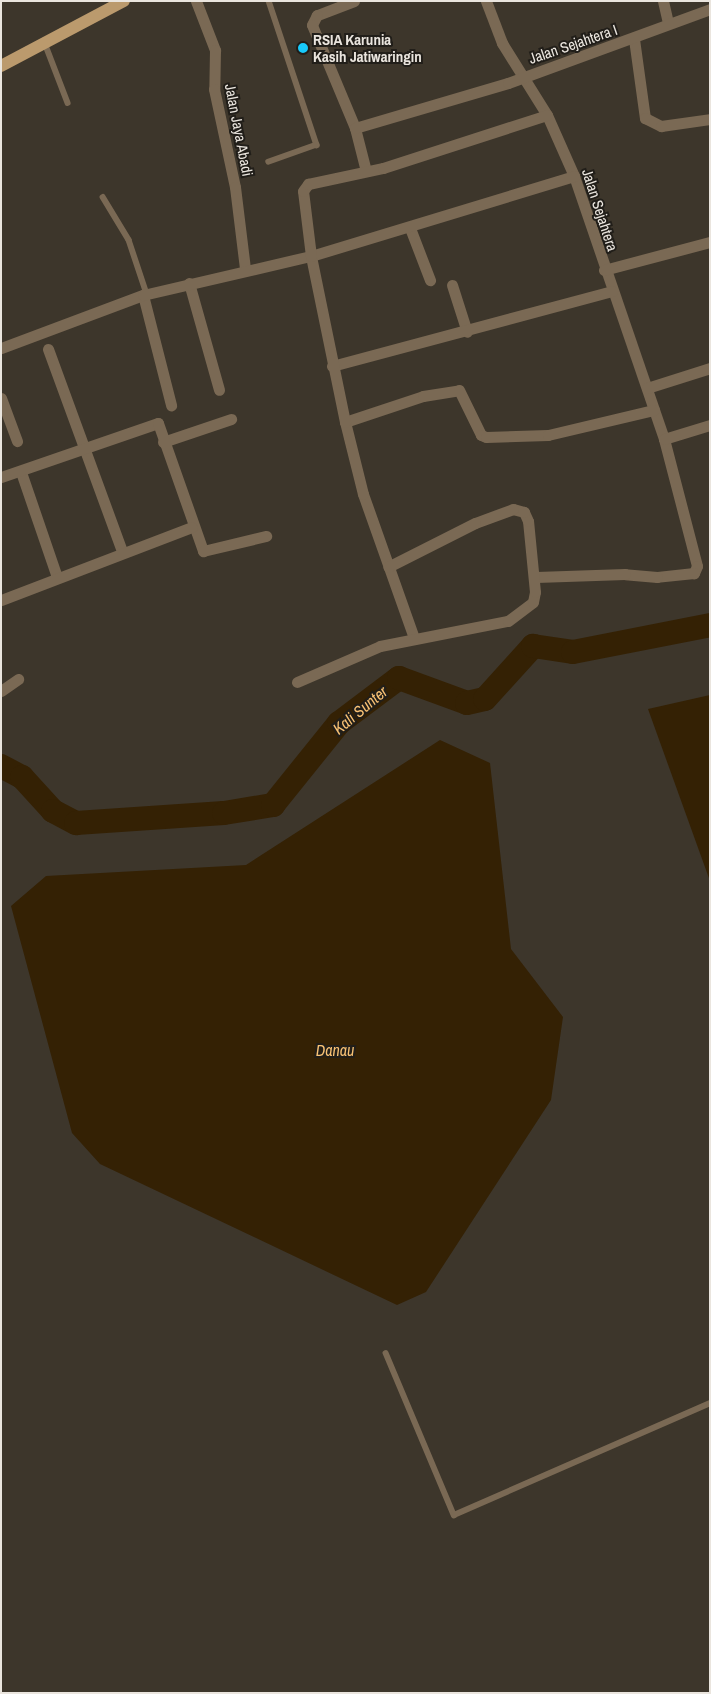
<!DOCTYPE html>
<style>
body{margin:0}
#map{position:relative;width:711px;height:1694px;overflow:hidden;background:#3d362b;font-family:"Archivo Narrow",sans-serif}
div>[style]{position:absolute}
.water>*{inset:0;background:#342104}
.river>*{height:24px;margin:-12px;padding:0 12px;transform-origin:12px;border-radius:12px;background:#342104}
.service>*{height:5.5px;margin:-2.75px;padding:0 2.75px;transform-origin:2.75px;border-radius:2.75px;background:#7a6954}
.minor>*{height:11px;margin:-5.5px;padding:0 5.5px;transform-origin:5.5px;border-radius:5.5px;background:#7a6954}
.primary>*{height:12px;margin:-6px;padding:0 6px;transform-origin:6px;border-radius:6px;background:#bb9a6d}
.dots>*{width:14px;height:14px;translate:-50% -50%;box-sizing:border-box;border:2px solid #211e19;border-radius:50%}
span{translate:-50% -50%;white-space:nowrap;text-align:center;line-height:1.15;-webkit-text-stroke:4px #211e19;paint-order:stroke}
.poi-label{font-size:15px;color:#eae5de;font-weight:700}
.left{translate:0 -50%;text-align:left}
.street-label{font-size:15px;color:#eae5de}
.water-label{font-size:16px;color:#f9c274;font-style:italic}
.frame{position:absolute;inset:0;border:2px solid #eae5de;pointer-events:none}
</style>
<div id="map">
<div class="water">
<div style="clip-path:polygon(710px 695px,710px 881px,648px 709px)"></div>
<div style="clip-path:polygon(440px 740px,490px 763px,511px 949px,563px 1017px,551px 1100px,426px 1292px,397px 1305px,100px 1164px,72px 1133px,11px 906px,46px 876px,246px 865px)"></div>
</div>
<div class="river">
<div style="left:1px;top:766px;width:24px;rotate:28deg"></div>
<div style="left:22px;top:777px;width:46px;rotate:47.6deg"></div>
<div style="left:53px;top:811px;width:26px;rotate:28deg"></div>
<div style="left:76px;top:823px;width:148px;rotate:-3.9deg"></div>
<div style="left:224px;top:813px;width:50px;rotate:-9.3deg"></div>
<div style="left:273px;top:805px;width:105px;rotate:-51.2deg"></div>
<div style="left:339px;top:723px;width:75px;rotate:-36.9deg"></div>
<div style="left:399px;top:678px;width:72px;rotate:20.2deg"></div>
<div style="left:467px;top:703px;width:18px;rotate:-13deg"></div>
<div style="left:485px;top:699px;width:72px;rotate:-47.8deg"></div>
<div style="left:533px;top:646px;width:40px;rotate:8.5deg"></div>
<div style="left:573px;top:652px;width:140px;rotate:-11.1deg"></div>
</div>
<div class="service">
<div style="left:269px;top:1px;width:152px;rotate:71.6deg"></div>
<div style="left:317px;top:145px;width:51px;rotate:160.5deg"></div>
<div style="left:45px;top:43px;width:64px;rotate:69deg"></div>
<div style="left:103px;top:197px;width:50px;rotate:58.8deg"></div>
<div style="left:129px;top:240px;width:57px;rotate:71.6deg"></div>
<div style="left:386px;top:1353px;width:176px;rotate:67.2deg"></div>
<div style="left:454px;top:1515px;width:279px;rotate:-23.6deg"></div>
</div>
<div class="minor">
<div style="left:196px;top:1px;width:53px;rotate:68.8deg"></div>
<div style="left:215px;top:50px;width:39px;rotate:91deg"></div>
<div style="left:214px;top:89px;width:100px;rotate:77.9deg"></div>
<div style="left:235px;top:187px;width:82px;rotate:83deg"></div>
<div style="left:354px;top:1px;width:40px;rotate:159deg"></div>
<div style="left:317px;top:15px;width:11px;rotate:117deg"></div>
<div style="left:312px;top:25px;width:112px;rotate:67.3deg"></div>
<div style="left:355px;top:128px;width:44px;rotate:75.7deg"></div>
<div style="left:486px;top:1px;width:45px;rotate:69.1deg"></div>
<div style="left:502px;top:43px;width:85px;rotate:58deg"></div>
<div style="left:547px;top:115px;width:67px;rotate:66.1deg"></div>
<div style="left:574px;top:176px;width:278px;rotate:71.1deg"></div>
<div style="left:664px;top:439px;width:131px;rotate:75.4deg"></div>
<div style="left:697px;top:566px;width:8px;rotate:113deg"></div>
<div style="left:694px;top:573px;width:37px;rotate:174deg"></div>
<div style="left:657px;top:577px;width:32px;rotate:-175deg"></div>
<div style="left:625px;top:574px;width:89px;rotate:178.1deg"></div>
<div style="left:663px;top:1px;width:22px;rotate:77deg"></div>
<div style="left:634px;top:39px;width:80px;rotate:82.1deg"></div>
<div style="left:645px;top:118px;width:18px;rotate:27deg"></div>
<div style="left:661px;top:126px;width:49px;rotate:-8.1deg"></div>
<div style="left:355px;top:128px;width:159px;rotate:-16.4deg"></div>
<div style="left:508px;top:83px;width:215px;rotate:-20.1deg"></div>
<div style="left:410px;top:228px;width:56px;rotate:69deg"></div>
<div style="left:604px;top:270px;width:110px;rotate:-14.8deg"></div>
<div style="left:189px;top:283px;width:111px;rotate:74.3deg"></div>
<div style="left:452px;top:285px;width:49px;rotate:72.3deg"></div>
<div style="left:143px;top:295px;width:114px;rotate:75.7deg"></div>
<div style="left:1px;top:348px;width:152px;rotate:-20.5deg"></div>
<div style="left:143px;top:295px;width:172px;rotate:-13.1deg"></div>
<div style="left:311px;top:256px;width:275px;rotate:-16.9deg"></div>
<div style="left:48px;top:349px;width:215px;rotate:69.9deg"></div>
<div style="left:332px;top:366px;width:290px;rotate:-15deg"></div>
<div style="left:647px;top:388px;width:66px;rotate:-17.6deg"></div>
<div style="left:1px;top:398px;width:46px;rotate:69.6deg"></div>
<div style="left:345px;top:422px;width:82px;rotate:-18.4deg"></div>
<div style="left:423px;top:396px;width:36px;rotate:-9deg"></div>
<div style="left:459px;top:390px;width:50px;rotate:63.9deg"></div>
<div style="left:481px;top:435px;width:5px;rotate:22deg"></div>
<div style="left:486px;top:437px;width:62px;rotate:-1.8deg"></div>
<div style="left:548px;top:435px;width:109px;rotate:-13.3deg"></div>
<div style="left:664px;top:439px;width:48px;rotate:-16.9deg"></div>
<div style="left:163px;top:442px;width:72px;rotate:-18.7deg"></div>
<div style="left:21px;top:472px;width:111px;rotate:71.1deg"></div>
<div style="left:1px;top:477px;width:166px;rotate:-19deg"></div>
<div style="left:158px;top:423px;width:136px;rotate:70.6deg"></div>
<div style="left:203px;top:551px;width:65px;rotate:-13.4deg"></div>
<div style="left:1px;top:600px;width:204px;rotate:-20.9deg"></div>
<div style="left:414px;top:638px;width:153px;rotate:-109.5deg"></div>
<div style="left:363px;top:494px;width:74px;rotate:-104deg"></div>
<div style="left:345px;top:422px;width:169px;rotate:-101.6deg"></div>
<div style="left:311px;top:256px;width:65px;rotate:-97deg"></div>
<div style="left:303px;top:191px;width:9px;rotate:-54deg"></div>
<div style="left:308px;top:184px;width:77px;rotate:-12deg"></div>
<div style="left:383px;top:168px;width:172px;rotate:-17.9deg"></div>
<div style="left:297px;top:682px;width:90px;rotate:-23.4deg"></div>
<div style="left:380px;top:646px;width:130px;rotate:-11.1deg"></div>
<div style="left:508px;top:621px;width:31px;rotate:-37deg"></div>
<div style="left:533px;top:602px;width:10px;rotate:-79deg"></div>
<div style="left:535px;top:592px;width:71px;rotate:-95.6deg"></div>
<div style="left:528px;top:521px;width:10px;rotate:-114deg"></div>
<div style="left:524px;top:512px;width:11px;rotate:-165deg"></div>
<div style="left:513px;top:509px;width:40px;rotate:159.8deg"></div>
<div style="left:475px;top:523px;width:97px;rotate:153.2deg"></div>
<div style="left:1px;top:691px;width:21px;rotate:-35deg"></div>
</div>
<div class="primary">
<div style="left:1px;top:66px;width:139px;rotate:-27.9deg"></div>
</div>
<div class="dots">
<div style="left:303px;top:48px;background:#18cafb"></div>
</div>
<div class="poi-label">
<span class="left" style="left:313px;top:48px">RSIA Karunia<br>Kasih Jatiwaringin</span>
</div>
<div class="street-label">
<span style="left:573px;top:44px;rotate:-19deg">Jalan Sejahtera I</span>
<span style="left:239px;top:130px;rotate:79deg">Jalan Jaya Abadi</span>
<span style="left:600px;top:210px;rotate:72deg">Jalan Sejahtera</span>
</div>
<div class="water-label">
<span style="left:360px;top:710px;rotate:-40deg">Kali Sunter</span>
<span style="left:335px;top:1050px">Danau</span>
</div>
<div class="frame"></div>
</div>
